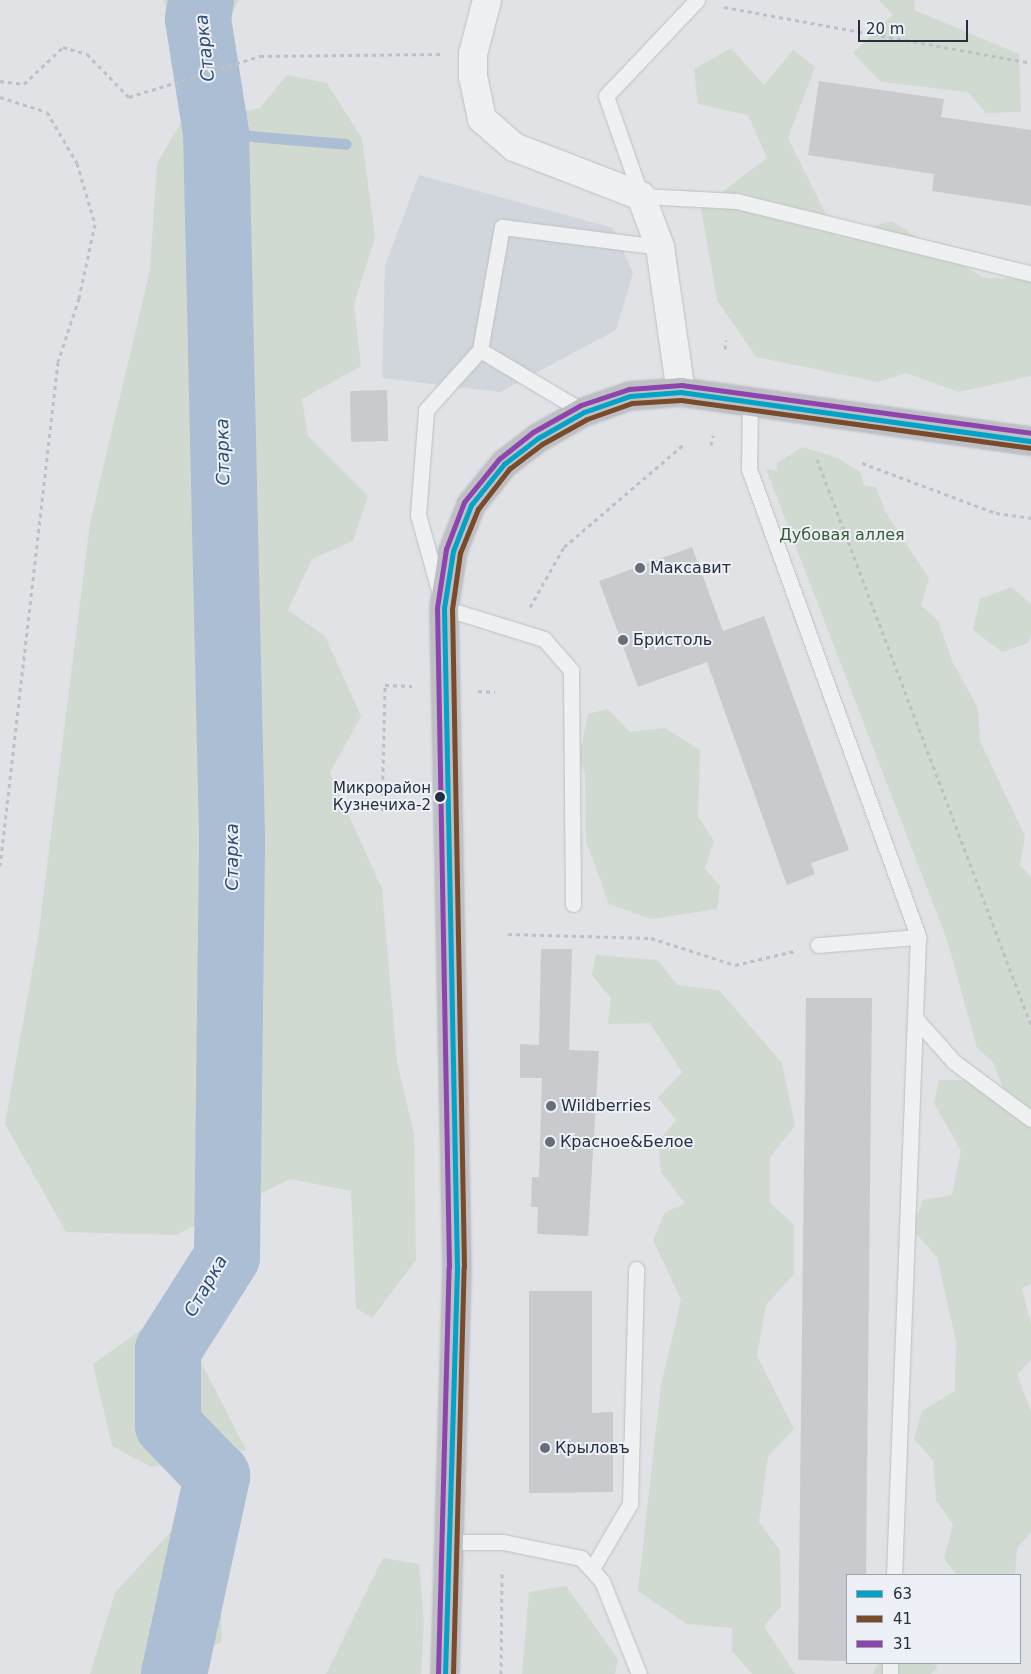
<!DOCTYPE html>
<meta charset="utf-8">
<style>
body{margin:0}
#map{position:relative;width:1031px;height:1674px;overflow:hidden;background:#e0e2e5;font-family:"DejaVu Sans",sans-serif}
div>[style]{position:absolute}
.built>*{inset:0;background:#d1d5dc}
.green>*{inset:0;background:#d0dad0}
.stream>*{height:11px;margin:-5.5px;padding:0 5.5px;transform-origin:5.5px;border-radius:5.5px;background:#acbed3}
.river>*{height:66px;margin:-33px;padding:0 33px;transform-origin:33px;border-radius:33px;background:#acbed3}
.building>*{inset:0;background:#c8cacd}
.path>*{height:3px;margin-top:-1.5px;transform-origin:0;background:repeating-linear-gradient(90deg,#bfc0c5 0 4px,transparent 0 8px)}
.roads{filter:drop-shadow(0 0 1px #bec0c3) drop-shadow(0 0 1px #bec0c3)}
.lane>*{height:15px;margin:-7.5px;padding:0 7.5px;transform-origin:7.5px;border-radius:7.5px;background:#eff0f2}
.street>*{height:28px;margin:-14px;padding:0 14px;transform-origin:14px;border-radius:14px;background:#eff0f2}
.secondary>*{height:28px;margin:-14px;padding:0 14px;transform-origin:14px;border-radius:14px;background:#bec0c6}
.bus-1>*{height:5px;margin:-2.5px;padding:0 2.5px;transform-origin:2.5px;border-radius:2.5px;background:#02a3c7}
.bus-2>*{height:5px;margin:-2.5px;padding:0 2.5px;transform-origin:2.5px;border-radius:2.5px;background:#7a4b2a}
.bus-3>*{height:5px;margin:-2.5px;padding:0 2.5px;transform-origin:2.5px;border-radius:2.5px;background:#8e44ad}
.dots>*{width:14px;height:14px;translate:-50% -50%;box-sizing:border-box;border:2px solid #edf0f6;border-radius:50%}
span{translate:-50% -50%;white-space:nowrap;text-align:center;line-height:1.15;-webkit-text-stroke:4px #edf0f6;paint-order:stroke}
.bus-label{font-size:15px;color:#262f40}
.right{translate:-100% -50%;text-align:right}
.park-label{font-size:16px;color:#395c32}
.poi-label{font-size:16px;color:#262f40}
.left{translate:0 -50%;text-align:left}
.water-label{font-size:18px;color:#2e4c76;font-style:italic}
.legend{position:absolute;left:846px;top:1574px;width:175px;height:90px;box-sizing:border-box;background:#edf0f6;border:1px solid #9da3ad;margin:0;padding:6px 9px;list-style:none;font-size:15px;color:#262f40}
.legend li{display:flex;align-items:center;gap:10px;height:25px}
.legend b{width:25px;border:1px solid #9da3ad}
.scale{position:absolute;left:858px;top:20px;width:110px;height:22px;box-sizing:border-box;border:2px solid #262f40;border-top:0;padding-left:6px;font-size:15px;line-height:18px;white-space:nowrap;color:#262f40;-webkit-text-stroke:4px #edf0f6;paint-order:stroke}
</style>
<div id="map">
<div class="built">
<div style="clip-path:polygon(419px 175px,613px 228px,633px 273px,616px 330px,500px 392px,382px 378px,385px 266px)"></div>
</div>
<div class="green">
<div style="clip-path:polygon(164px 0,239px 0,222px 32px,169px 31px)"></div>
<div style="clip-path:polygon(879px 0,915px 0,914px 10px,1019px 54px,1021px 112px,986px 113px,968px 92px,881px 82px,853px 53px,893px 15px)"></div>
<div style="clip-path:polygon(731px 48px,764px 85px,793px 50px,815px 67px,788px 138px,837px 237px,891px 221px,984px 278px,1031px 279px,1031px 376px,959px 392px,906px 373px,878px 382px,756px 357px,717px 300px,701px 208px,767px 158px,748px 115px,698px 104px,694px 69px)"></div>
<div style="clip-path:polygon(287px 75px,327px 83px,362px 139px,375px 237px,354px 304px,361px 366px,302px 399px,308px 436px,368px 496px,353px 541px,312px 559px,288px 610px,325px 636px,361px 716px,330px 773px,382px 889px,397px 1062px,414px 1134px,416px 1260px,372px 1318px,356px 1308px,351px 1191px,290px 1179px,176px 1235px,66px 1232px,5px 1124px,38px 938px,90px 523px,150px 270px,157px 163px,180px 124px,260px 108px)"></div>
<div style="clip-path:polygon(802px 447px,838px 458px,860px 472px,864px 485px,876px 487px,886px 513px,929px 578px,921px 605px,938px 621px,952px 661px,978px 708px,980px 741px,1025px 836px,1020px 865px,1031px 877px,1031px 1284px,1022px 1288px,1031px 1324px,1031px 1360px,1017px 1374px,1031px 1411px,1031px 1532px,1017px 1548px,1015px 1575px,957px 1575px,944px 1558px,953px 1525px,936px 1500px,933px 1460px,914px 1439px,922px 1411px,955px 1391px,956px 1341px,937px 1257px,912px 1229px,923px 1200px,952px 1195px,961px 1151px,934px 1103px,939px 1080px,965px 1080px,1014px 1116px,993px 1062px,977px 1048px,947px 940px,766px 469px,777px 471px,776px 464px)"></div>
<div style="clip-path:polygon(1011px 587px,1031px 604px,1031px 635px,1028px 643px,1002px 652px,973px 630px,980px 599px)"></div>
<div style="clip-path:polygon(608px 709px,630px 732px,665px 728px,700px 750px,698px 816px,714px 841px,705px 868px,720px 886px,717px 909px,651px 919px,609px 904px,586px 841px,585px 774px,579px 758px,588px 714px)"></div>
<div style="clip-path:polygon(596px 955px,658px 960px,677px 985px,719px 990px,782px 1063px,795px 1126px,770px 1157px,770px 1203px,794px 1225px,794px 1274px,766px 1305px,757px 1356px,794px 1429px,768px 1456px,759px 1522px,780px 1550px,781px 1606px,764px 1626px,795px 1674px,752px 1674px,732px 1651px,732px 1628px,687px 1624px,638px 1591px,661px 1385px,681px 1300px,653px 1240px,665px 1212px,685px 1204px,661px 1172px,658px 1142px,676px 1120px,658px 1098px,682px 1072px,650px 1023px,608px 1024px,611px 998px,592px 975px)"></div>
<div style="clip-path:polygon(226px 1291px,201px 1362px,246px 1450px,151px 1467px,112px 1446px,93px 1364px,174px 1306px)"></div>
<div style="clip-path:polygon(219px 1528px,222px 1642px,193px 1654px,190px 1674px,90px 1674px,115px 1593px,172px 1530px)"></div>
<div style="clip-path:polygon(383px 1558px,419px 1564px,424px 1623px,421px 1674px,326px 1674px)"></div>
<div style="clip-path:polygon(566px 1586px,618px 1659px,615px 1674px,522px 1674px,529px 1592px)"></div>
<div style="clip-path:polygon(878px 1663px,936px 1663px,937px 1668px,931px 1674px,873px 1674px)"></div>
</div>
<div class="stream">
<div style="left:216px;top:133px;width:130px;rotate:4.8deg"></div>
</div>
<div class="river">
<div style="left:174px;top:1674px;width:203px;rotate:-77.7deg"></div>
<div style="left:217px;top:1476px;width:71px;rotate:-133.9deg"></div>
<div style="left:168px;top:1425px;width:75px;rotate:-90deg"></div>
<div style="left:168px;top:1350px;width:110px;rotate:-57.6deg"></div>
<div style="left:227px;top:1257px;width:421px;rotate:-89.3deg"></div>
<div style="left:232px;top:836px;width:703px;rotate:-91.3deg"></div>
<div style="left:216px;top:133px;width:115px;rotate:-99deg"></div>
<div style="left:198px;top:19px;width:19px;rotate:-81deg"></div>
</div>
<div class="building">
<div style="clip-path:polygon(819px 81px,944px 99px,941px 117px,1031px 130px,1031px 206px,932px 191px,934px 174px,808px 155px)"></div>
<div style="clip-path:polygon(387px 390px,388px 441px,351px 442px,350px 391px)"></div>
<div style="clip-path:polygon(692px 547px,723px 631px,764px 616px,849px 850px,811px 863px,815px 874px,787px 885px,707px 662px,638px 687px,599px 581px)"></div>
<div style="clip-path:polygon(541px 949px,572px 949px,569px 1050px,599px 1051px,588px 1236px,537px 1234px,538px 1207px,531px 1207px,532px 1177px,539px 1177px,542px 1078px,520px 1078px,520px 1044px,539px 1045px)"></div>
<div style="clip-path:polygon(806px 998px,872px 998px,866px 1575px,847px 1575px,847px 1661px,798px 1660px)"></div>
<div style="clip-path:polygon(529px 1291px,592px 1291px,592px 1413px,613px 1412px,613px 1492px,529px 1493px)"></div>
</div>
<div class="path">
<div style="left:724px;top:7px;width:312px;rotate:10.3deg"></div>
<div style="left:0;top:81px;width:24px;rotate:7deg"></div>
<div style="left:24px;top:84px;width:54px;rotate:-43.5deg"></div>
<div style="left:63px;top:47px;width:25px;rotate:16deg"></div>
<div style="left:87px;top:54px;width:60px;rotate:45.7deg"></div>
<div style="left:129px;top:97px;width:137px;rotate:-17.4deg"></div>
<div style="left:260px;top:56px;width:180px;rotate:-0.6deg"></div>
<div style="left:0;top:97px;width:49px;rotate:17.7deg"></div>
<div style="left:47px;top:112px;width:59px;rotate:59.5deg"></div>
<div style="left:77px;top:163px;width:64px;rotate:73.6deg"></div>
<div style="left:95px;top:224px;width:76px;rotate:102.2deg"></div>
<div style="left:79px;top:298px;width:67px;rotate:108.2deg"></div>
<div style="left:58px;top:362px;width:507px;rotate:96.56deg"></div>
<div style="left:725px;top:349px;width:9px;rotate:-84deg"></div>
<div style="left:711px;top:445px;width:10px;rotate:-79deg"></div>
<div style="left:817px;top:459px;width:605px;rotate:69.29deg"></div>
<div style="left:862px;top:463px;width:143px;rotate:20.5deg"></div>
<div style="left:996px;top:513px;width:35px;rotate:8deg"></div>
<div style="left:530px;top:607px;width:69px;rotate:-60.5deg"></div>
<div style="left:564px;top:547px;width:158px;rotate:-40.6deg"></div>
<div style="left:478px;top:691px;width:17px;rotate:3deg"></div>
<div style="left:382px;top:811px;width:126px;rotate:-88.6deg"></div>
<div style="left:385px;top:685px;width:27px;rotate:2deg"></div>
<div style="left:508px;top:934px;width:143px;rotate:1.6deg"></div>
<div style="left:651px;top:938px;width:88px;rotate:17.8deg"></div>
<div style="left:735px;top:965px;width:61px;rotate:-13.3deg"></div>
<div style="left:501px;top:1674px;width:104px;rotate:-89.4deg"></div>
</div>
<div class="roads">
<div class="lane">
<div style="left:697px;top:0;width:132px;rotate:133.5deg"></div>
<div style="left:606px;top:96px;width:106px;rotate:70.7deg"></div>
<div style="left:641px;top:196px;width:96px;rotate:3deg"></div>
<div style="left:737px;top:201px;width:303px;rotate:13.9deg"></div>
<div style="left:480px;top:350px;width:121px;rotate:30.8deg"></div>
<div style="left:750px;top:401px;width:68px;rotate:90.8deg"></div>
<div style="left:749px;top:469px;width:498px;rotate:70.1deg"></div>
<div style="left:918px;top:937px;width:638px;rotate:92.15deg"></div>
<div style="left:573px;top:904px;width:234px;rotate:-90.5deg"></div>
<div style="left:571px;top:670px;width:41px;rotate:-131.1deg"></div>
<div style="left:544px;top:639px;width:105px;rotate:-162.8deg"></div>
<div style="left:444px;top:608px;width:97px;rotate:-105.6deg"></div>
<div style="left:418px;top:515px;width:105px;rotate:-85.6deg"></div>
<div style="left:426px;top:410px;width:81px;rotate:-48deg"></div>
<div style="left:480px;top:350px;width:125px;rotate:-79.9deg"></div>
<div style="left:502px;top:227px;width:159px;rotate:7.2deg"></div>
<div style="left:818px;top:945px;width:100px;rotate:-4.6deg"></div>
<div style="left:915px;top:1018px;width:59px;rotate:48.4deg"></div>
<div style="left:954px;top:1062px;width:96px;rotate:36.5deg"></div>
<div style="left:449px;top:1542px;width:54px"></div>
<div style="left:503px;top:1542px;width:80px;rotate:11.6deg"></div>
<div style="left:581px;top:1558px;width:31px;rotate:48deg"></div>
<div style="left:602px;top:1581px;width:100px;rotate:68.3deg"></div>
<div style="left:593px;top:1567px;width:73px;rotate:-59.6deg"></div>
<div style="left:630px;top:1504px;width:235px;rotate:-88.5deg"></div>
<div style="left:890px;top:1674px;width:11px;rotate:-90deg"></div>
</div>
<div class="street">
<div style="left:487px;top:0;width:56px;rotate:104.5deg"></div>
<div style="left:473px;top:54px;width:22px;rotate:90deg"></div>
<div style="left:473px;top:76px;width:44px;rotate:78.2deg"></div>
<div style="left:482px;top:119px;width:43px;rotate:41.2deg"></div>
<div style="left:514px;top:147px;width:136px;rotate:21.1deg"></div>
<div style="left:641px;top:196px;width:54px;rotate:69.6deg"></div>
<div style="left:660px;top:247px;width:147px;rotate:81.8deg"></div>
</div>
<div class="secondary">
<div style="left:445px;top:1674px;width:407px;rotate:-88.3deg"></div>
<div style="left:457px;top:1267px;width:659px;rotate:-91.13deg"></div>
<div style="left:444px;top:608px;width:58px;rotate:-81deg"></div>
<div style="left:453px;top:551px;width:49px;rotate:-68.6deg"></div>
<div style="left:471px;top:505px;width:53px;rotate:-51.2deg"></div>
<div style="left:504px;top:464px;width:43px;rotate:-37.4deg"></div>
<div style="left:538px;top:438px;width:53px;rotate:-29.5deg"></div>
<div style="left:584px;top:412px;width:49px;rotate:-19.2deg"></div>
<div style="left:630px;top:396px;width:51px;rotate:-4.5deg"></div>
<div style="left:681px;top:392px;width:353px;rotate:8deg"></div>
</div>
</div>
<div class="bus-1">
<div style="left:445px;top:1674px;width:407px;rotate:-88.3deg"></div>
<div style="left:457px;top:1267px;width:659px;rotate:-91.13deg"></div>
<div style="left:444px;top:608px;width:58px;rotate:-81deg"></div>
<div style="left:453px;top:551px;width:49px;rotate:-68.6deg"></div>
<div style="left:471px;top:505px;width:53px;rotate:-51.2deg"></div>
<div style="left:504px;top:464px;width:43px;rotate:-37.4deg"></div>
<div style="left:538px;top:438px;width:53px;rotate:-29.5deg"></div>
<div style="left:584px;top:412px;width:49px;rotate:-19.2deg"></div>
<div style="left:630px;top:396px;width:51px;rotate:-4.5deg"></div>
<div style="left:681px;top:392px;width:353px;rotate:8deg"></div>
</div>
<div class="bus-2">
<div style="left:453px;top:1674px;width:407px;rotate:-88.5deg"></div>
<div style="left:464px;top:1267px;width:658px;rotate:-91.04deg"></div>
<div style="left:452px;top:609px;width:57px;rotate:-81.9deg"></div>
<div style="left:460px;top:553px;width:48px;rotate:-67.8deg"></div>
<div style="left:478px;top:509px;width:51px;rotate:-52.2deg"></div>
<div style="left:509px;top:469px;width:41px;rotate:-37.1deg"></div>
<div style="left:542px;top:444px;width:51px;rotate:-29.1deg"></div>
<div style="left:587px;top:419px;width:48px;rotate:-19.6deg"></div>
<div style="left:632px;top:403px;width:49px;rotate:-3.5deg"></div>
<div style="left:681px;top:400px;width:352px;rotate:7.8deg"></div>
</div>
<div class="bus-3">
<div style="left:438px;top:1674px;width:407px;rotate:-88.5deg"></div>
<div style="left:449px;top:1267px;width:659px;rotate:-91.04deg"></div>
<div style="left:437px;top:608px;width:60px;rotate:-81.3deg"></div>
<div style="left:446px;top:549px;width:50px;rotate:-69deg"></div>
<div style="left:464px;top:502px;width:55px;rotate:-50.9deg"></div>
<div style="left:499px;top:459px;width:43px;rotate:-38.5deg"></div>
<div style="left:533px;top:432px;width:55px;rotate:-29.4deg"></div>
<div style="left:581px;top:405px;width:51px;rotate:-18.4deg"></div>
<div style="left:629px;top:389px;width:53px;rotate:-4.3deg"></div>
<div style="left:682px;top:385px;width:352px;rotate:7.8deg"></div>
</div>
<div class="dots">
<div style="left:640px;top:568px;background:#676e7a"></div>
<div style="left:623px;top:640px;background:#676e7a"></div>
<div style="left:440px;top:797px;background:#262f40"></div>
<div style="left:551px;top:1106px;background:#676e7a"></div>
<div style="left:550px;top:1142px;background:#676e7a"></div>
<div style="left:545px;top:1448px;background:#676e7a"></div>
</div>
<div class="bus-label">
<span class="right" style="left:431px;top:797px">Микрорайон<br>Кузнечиха-2</span>
</div>
<div class="park-label">
<span style="left:842px;top:535px">Дубовая аллея</span>
</div>
<div class="poi-label">
<span class="left" style="left:650px;top:568px">Максавит</span>
<span class="left" style="left:633px;top:640px">Бристоль</span>
<span class="left" style="left:561px;top:1106px">Wildberries</span>
<span class="left" style="left:560px;top:1142px">Красное&amp;Белое</span>
<span class="left" style="left:555px;top:1448px">Крыловъ</span>
</div>
<div class="water-label">
<span style="left:205px;top:48px;rotate:-96deg">Старка</span>
<span style="left:223px;top:452px;rotate:-91deg">Старка</span>
<span style="left:232px;top:857px;rotate:-90deg">Старка</span>
<span style="left:206px;top:1286px;rotate:-60deg">Старка</span>
</div>
<ul class="legend">
<li><b style="height:6px;background:#02a3c7"></b>63</li>
<li><b style="height:6px;background:#7a4b2a"></b>41</li>
<li><b style="height:6px;background:#8e44ad"></b>31</li>
</ul>
<div class="scale">20 m</div>
</div>
